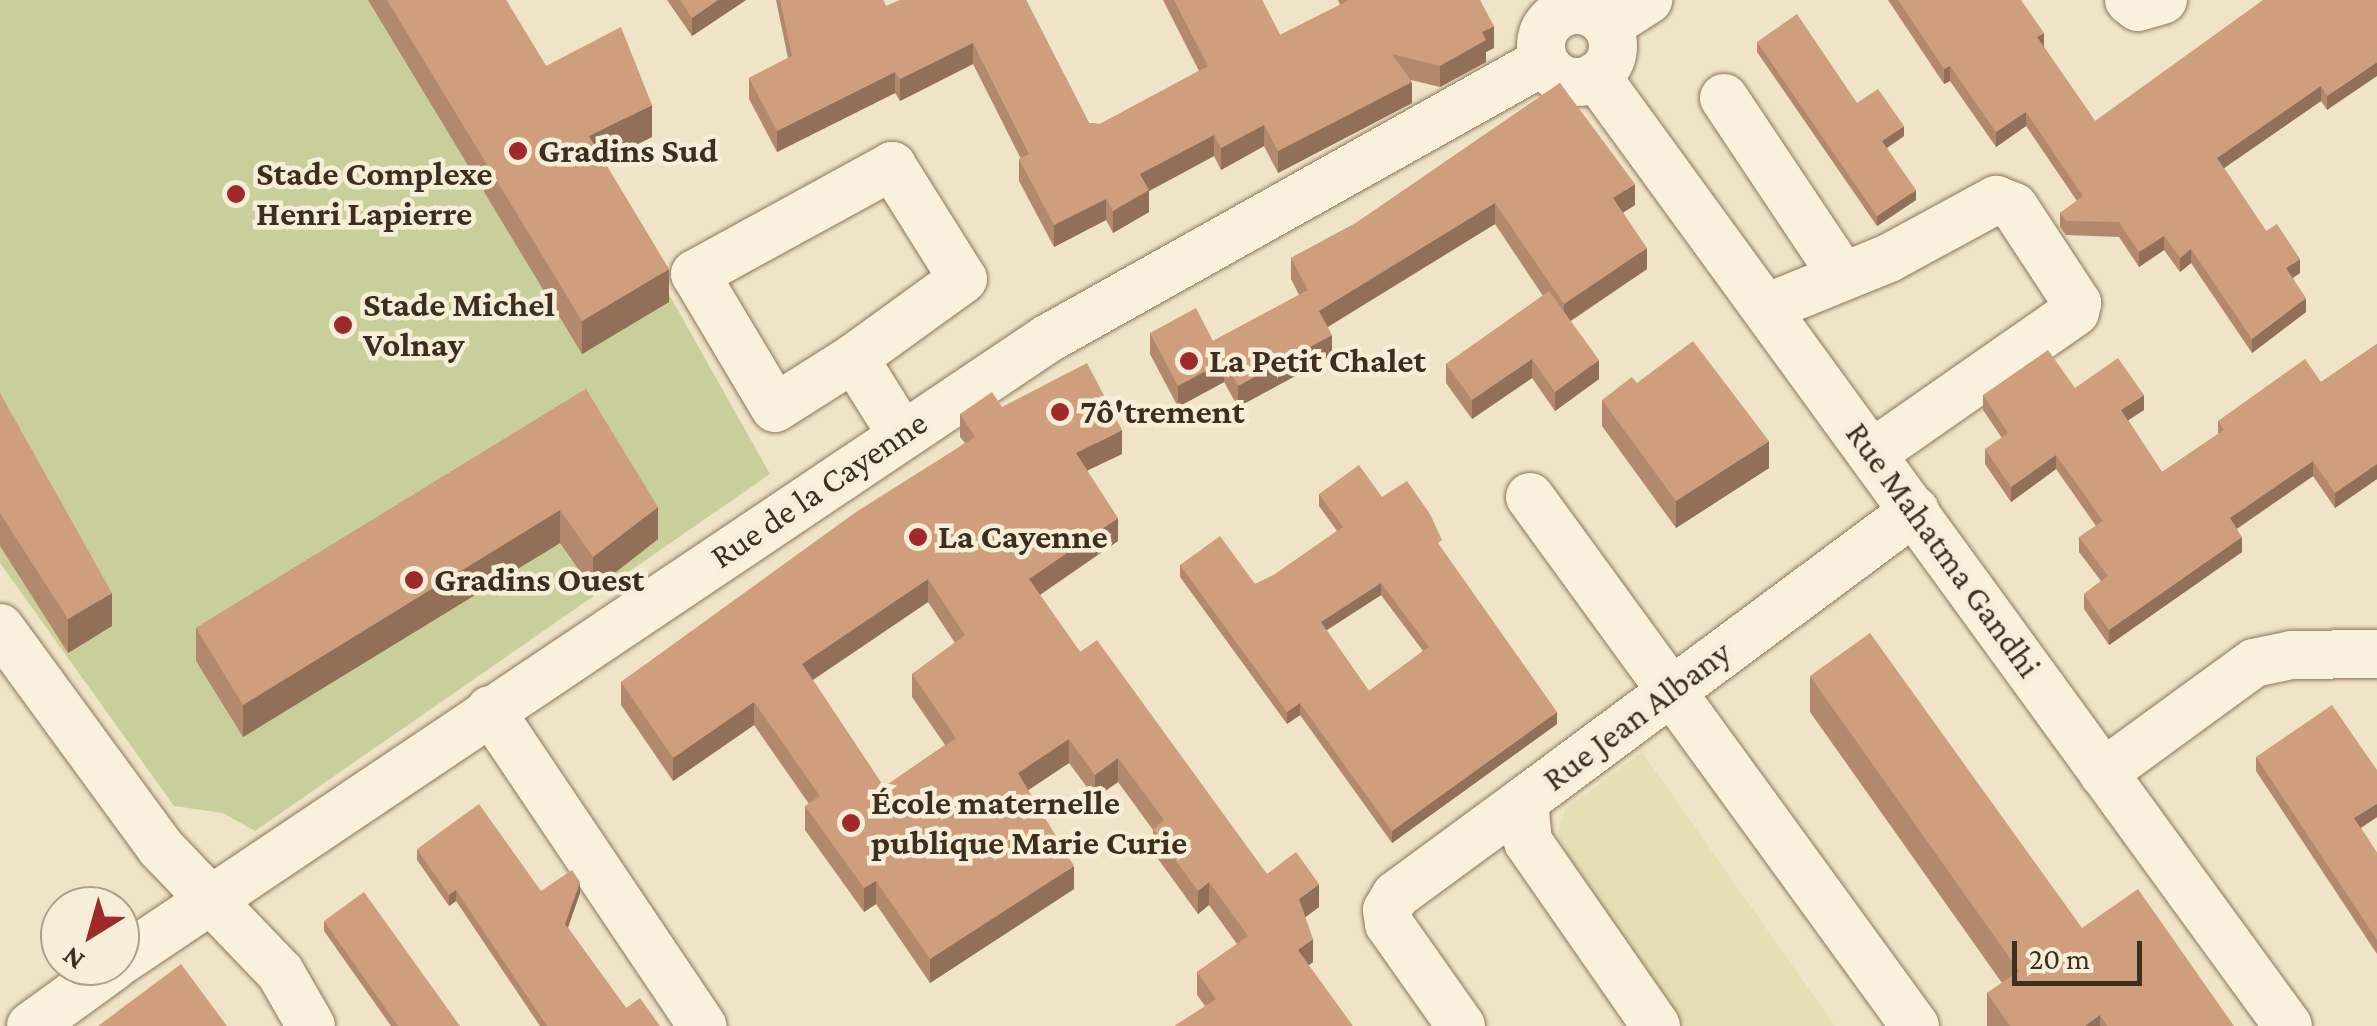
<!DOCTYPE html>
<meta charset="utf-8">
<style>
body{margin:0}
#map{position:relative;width:2377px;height:1026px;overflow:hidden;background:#f0e4c8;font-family:"Crimson Pro",serif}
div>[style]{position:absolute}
.farmland>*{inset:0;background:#e6deb5}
.green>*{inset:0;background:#c9cf9b}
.roads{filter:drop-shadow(0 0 2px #8d765c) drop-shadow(0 0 2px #8d765c)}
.minor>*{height:48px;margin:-24px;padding:0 24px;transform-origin:24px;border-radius:24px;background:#faf1dc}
.minor>.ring{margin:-24px;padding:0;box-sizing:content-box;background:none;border:48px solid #faf1dc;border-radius:50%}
.wall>*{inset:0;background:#b2896c}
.shaded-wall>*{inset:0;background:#916f58}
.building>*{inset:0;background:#cf9f7d}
.dots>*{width:28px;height:28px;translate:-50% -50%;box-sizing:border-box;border:5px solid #f7eed8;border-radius:50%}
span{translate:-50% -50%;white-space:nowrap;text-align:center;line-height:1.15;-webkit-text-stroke:9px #f7eed8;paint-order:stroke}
.poi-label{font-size:35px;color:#3d2e20;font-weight:700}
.left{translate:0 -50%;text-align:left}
.street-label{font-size:35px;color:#3d2e20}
.north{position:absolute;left:40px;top:886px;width:100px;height:100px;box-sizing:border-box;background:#f7eed8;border:2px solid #ada18e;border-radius:50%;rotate:217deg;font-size:28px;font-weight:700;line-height:40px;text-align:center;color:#3d2e20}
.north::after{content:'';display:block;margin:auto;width:35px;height:45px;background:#9e2a2b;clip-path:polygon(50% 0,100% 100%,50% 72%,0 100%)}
.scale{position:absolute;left:2012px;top:941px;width:130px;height:45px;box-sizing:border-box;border:5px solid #3d2e20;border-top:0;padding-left:12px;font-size:30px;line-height:35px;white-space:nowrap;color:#3d2e20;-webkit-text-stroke:8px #f7eed8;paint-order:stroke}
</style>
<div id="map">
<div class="farmland">
<div style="clip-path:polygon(1642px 752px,1835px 1026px,1685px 1026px,1575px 871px,1558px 833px,1565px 810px)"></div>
</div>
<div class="green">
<div style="clip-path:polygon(0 0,494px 0,603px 177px,770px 474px,255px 831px,223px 813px,174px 806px,0 563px)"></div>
</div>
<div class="roads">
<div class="minor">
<div style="left:2129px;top:0;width:11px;rotate:38deg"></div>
<div style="left:2138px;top:7px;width:26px;rotate:-16deg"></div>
<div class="ring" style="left:1541px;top:10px;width:24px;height:24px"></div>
<div style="left:1607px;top:26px;width:49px;rotate:-32.4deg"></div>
<div style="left:1596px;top:76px;width:1175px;rotate:53.93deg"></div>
<div style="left:1724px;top:98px;width:213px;rotate:56.3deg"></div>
<div style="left:1766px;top:308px;width:133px;rotate:-22.1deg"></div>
<div style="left:1889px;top:258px;width:122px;rotate:-28.5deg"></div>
<div style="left:1996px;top:200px;width:19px;rotate:21deg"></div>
<div style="left:2014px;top:207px;width:115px;rotate:56.7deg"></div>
<div style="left:2077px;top:303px;width:9px;rotate:103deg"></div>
<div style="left:2075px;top:312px;width:246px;rotate:145.1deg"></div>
<div style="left:854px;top:358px;width:93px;rotate:147.7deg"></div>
<div style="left:775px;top:408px;width:156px;rotate:-120.8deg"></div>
<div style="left:695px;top:274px;width:225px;rotate:-28.7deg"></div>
<div style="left:892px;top:166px;width:133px;rotate:57.9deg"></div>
<div style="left:963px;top:279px;width:135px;rotate:144.1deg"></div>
<div style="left:854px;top:358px;width:91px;rotate:58.1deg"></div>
<div style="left:1530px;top:497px;width:654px;rotate:53.95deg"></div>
<div style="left:0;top:628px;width:271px;rotate:53.8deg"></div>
<div style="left:160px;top:847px;width:173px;rotate:46.2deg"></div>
<div style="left:280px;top:972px;width:62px;rotate:60.1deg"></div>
<div style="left:490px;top:710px;width:381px;rotate:56.1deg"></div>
<div style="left:2103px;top:773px;width:187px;rotate:-36.1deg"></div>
<div style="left:2254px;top:663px;width:39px;rotate:-12deg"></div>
<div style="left:2292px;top:655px;width:85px;rotate:-0.7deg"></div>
<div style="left:120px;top:961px;width:1116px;rotate:-33.86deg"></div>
<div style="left:1047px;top:339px;width:569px;rotate:-29.22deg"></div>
<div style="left:31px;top:1026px;width:102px;rotate:-35.9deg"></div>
<div style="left:1461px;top:1026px;width:125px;rotate:-125.2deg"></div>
<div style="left:1389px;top:924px;width:14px;rotate:-98deg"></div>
<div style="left:1387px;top:910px;width:17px;rotate:-59deg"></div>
<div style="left:1396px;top:895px;width:159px;rotate:-36.3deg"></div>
<div style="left:1656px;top:1026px;width:224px;rotate:-124.8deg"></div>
<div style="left:1528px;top:842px;width:41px;rotate:-95.6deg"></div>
<div style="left:1524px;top:801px;width:487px;rotate:-36.6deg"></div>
</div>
</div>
<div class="wall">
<div style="clip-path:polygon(368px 0,506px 0,546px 66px,652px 137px,604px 161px,669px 302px,582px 354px)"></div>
<div style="clip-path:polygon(667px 0,746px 0,692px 36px)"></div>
<div style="clip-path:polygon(776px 0,883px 0,886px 6px,1026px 0,1089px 123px,1100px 124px,1199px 71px,1163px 0,1262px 0,1280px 35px,1340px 5px,1338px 0,1480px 0,1494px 48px,1486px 52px,1486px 62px,1440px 87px,1411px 80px,1412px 103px,1278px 173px,1264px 146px,1221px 170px,1214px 156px,1149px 191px,1149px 212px,1113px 233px,1106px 220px,1054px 247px,1019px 181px,1019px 159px,1021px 159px,973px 64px,900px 101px,895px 93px,777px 152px,749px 99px,749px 78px,788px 58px)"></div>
<div style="clip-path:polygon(1888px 0,2021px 0,2044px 47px,2095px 121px,2377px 0,2327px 110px,2321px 101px,2224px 168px,2266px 231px,2300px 273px,2293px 278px,2306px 312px,2252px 353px,2191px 263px,2180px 272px,2164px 250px,2139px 267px,2119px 237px,2066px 235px,2060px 227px,2060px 213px,2077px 201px,2026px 126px,1996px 147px,1950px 81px,1944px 84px)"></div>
<div style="clip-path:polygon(1757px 42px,1857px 103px,1904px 136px,1887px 148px,1916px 200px,1877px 226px,1757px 52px)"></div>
<div style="clip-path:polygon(1560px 83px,1635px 205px,1623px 212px,1647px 269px,1571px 321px,1599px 379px,1555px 411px,1532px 378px,1472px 419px,1446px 383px,1446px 364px,1543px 296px,1495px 224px,1328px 327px,1332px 356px,1238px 407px,1224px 382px,1178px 407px,1150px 354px,1150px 333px,1213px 341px,1299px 295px,1291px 279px,1291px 258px,1356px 223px)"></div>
<div style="clip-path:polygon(2377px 344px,2377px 479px,2335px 508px,2313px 476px,2237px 529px,2242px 552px,2109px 645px,2084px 609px,2084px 594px,2101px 581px,2079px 552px,2079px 537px,2096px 526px,2056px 469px,2011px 502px,1985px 464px,1985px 449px,2002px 438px,1983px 410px,1983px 395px,2075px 388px,2144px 410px,2128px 420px,2162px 472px,2218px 434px,2218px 421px,2321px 382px)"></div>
<div style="clip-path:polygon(1637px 383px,1769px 468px,1676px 528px,1602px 426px,1602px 400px)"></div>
<div style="clip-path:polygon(586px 389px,658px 539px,593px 590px,560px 543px,243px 737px,196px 661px,196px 628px)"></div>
<div style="clip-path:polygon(0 393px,112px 626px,68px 653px,0 546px)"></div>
<div style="clip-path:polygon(evenodd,1002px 407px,1122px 454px,1087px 470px,1118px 541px,1040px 595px,1080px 652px,1267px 874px,1319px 907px,1305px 917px,1313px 962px,1309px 965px,1205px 1006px,1197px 995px,1197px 972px,1237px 944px,1209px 905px,1198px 914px,1153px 852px,1153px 830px,1118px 782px,1095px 798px,1069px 763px,1028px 790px,1074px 889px,930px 983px,876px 904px,864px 912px,805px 830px,805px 806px,809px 804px,754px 725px,673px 781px,621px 705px,621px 682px,965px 443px,960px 437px,960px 414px,1002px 407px,928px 602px,955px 643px,912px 674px,912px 697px,945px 745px,884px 787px,813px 680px,928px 602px)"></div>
<div style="clip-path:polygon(evenodd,1319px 494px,1382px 497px,1442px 550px,1557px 724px,1392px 843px,1300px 715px,1287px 724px,1180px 577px,1180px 565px,1255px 584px,1274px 575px,1337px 531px,1319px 506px,1319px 494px,1381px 595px,1423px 651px,1369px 691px,1326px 630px,1381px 595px)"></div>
<div style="clip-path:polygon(1810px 676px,2082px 928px,2234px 1026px,1987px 1026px,1987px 993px,2002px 983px,1810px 712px)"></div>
<div style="clip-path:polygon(2256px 757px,2377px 770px,2377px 817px,2361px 828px,2377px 853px,2377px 954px,2256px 771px)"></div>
<div style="clip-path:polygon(417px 849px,541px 891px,580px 893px,568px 928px,626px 1008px,660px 1026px,540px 1026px,456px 901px,449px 906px,417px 860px)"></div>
<div style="clip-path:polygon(324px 921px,460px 1026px,391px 1026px,324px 931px)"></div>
</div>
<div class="shaded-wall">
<div style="clip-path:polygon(718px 0,746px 0,692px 36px,692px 18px)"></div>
<div style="clip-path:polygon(1494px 26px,1494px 48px,1486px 52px,1486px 62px,1440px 87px,1440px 66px,1482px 32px)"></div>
<div style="clip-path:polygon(2044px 33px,2044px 47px,2037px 37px)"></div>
<div style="clip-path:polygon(973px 43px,973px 64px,900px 101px,900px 79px)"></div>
<div style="clip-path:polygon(2377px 62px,2377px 76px,2327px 110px,2327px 96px)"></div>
<div style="clip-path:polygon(1950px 66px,1950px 81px,1944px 84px,1944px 69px)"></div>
<div style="clip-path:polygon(895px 72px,895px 93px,777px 152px,777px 131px)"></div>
<div style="clip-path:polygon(1412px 82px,1412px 103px,1278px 173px,1278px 151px)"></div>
<div style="clip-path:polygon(2321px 86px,2321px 101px,2217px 173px,2217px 158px)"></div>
<div style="clip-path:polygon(652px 105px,652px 137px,589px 168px,589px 136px)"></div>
<div style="clip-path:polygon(2026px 112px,2026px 126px,1996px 147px,1996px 132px)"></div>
<div style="clip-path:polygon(1264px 125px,1264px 146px,1221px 170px,1221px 148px)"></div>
<div style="clip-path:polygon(1904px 126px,1904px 136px,1882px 151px,1882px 141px)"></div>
<div style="clip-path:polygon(1214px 135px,1214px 156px,1149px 191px,1149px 212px,1113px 233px,1113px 211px,1140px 174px)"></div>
<div style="clip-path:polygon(1635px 184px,1635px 205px,1613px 219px,1613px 198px)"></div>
<div style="clip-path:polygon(1916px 190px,1916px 200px,1877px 226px,1877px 216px)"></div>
<div style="clip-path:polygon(1106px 199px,1106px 220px,1054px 247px,1054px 225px)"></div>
<div style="clip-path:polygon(1495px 203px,1495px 224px,1319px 332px,1319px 311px)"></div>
<div style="clip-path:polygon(2164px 236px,2164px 250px,2139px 267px,2139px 252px)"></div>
<div style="clip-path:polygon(1647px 248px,1647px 269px,1564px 325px,1564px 304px)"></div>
<div style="clip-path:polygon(2191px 249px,2191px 263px,2180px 272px,2180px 258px)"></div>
<div style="clip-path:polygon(2300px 259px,2300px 273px,2286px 282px,2286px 268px)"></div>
<div style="clip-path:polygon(669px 269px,669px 302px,582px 354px,582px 321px)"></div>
<div style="clip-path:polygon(2306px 298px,2306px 312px,2252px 353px,2252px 339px)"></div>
<div style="clip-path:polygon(1332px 335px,1332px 356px,1238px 407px,1238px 386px)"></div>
<div style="clip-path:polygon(1532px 359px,1532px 378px,1472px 419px,1472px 400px)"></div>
<div style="clip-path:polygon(1599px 360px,1599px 379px,1555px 411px,1555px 392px)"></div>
<div style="clip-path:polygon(1224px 361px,1224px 382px,1178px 407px,1178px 386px)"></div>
<div style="clip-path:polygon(2144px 395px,2144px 410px,2121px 425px,2121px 410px)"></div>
<div style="clip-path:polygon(1122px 430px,1122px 454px,1076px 476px,1076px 453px)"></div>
<div style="clip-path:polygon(1769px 441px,1769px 468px,1676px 528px,1676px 501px)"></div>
<div style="clip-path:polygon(2056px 455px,2056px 469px,2011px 502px,2011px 487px)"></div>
<div style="clip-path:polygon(2313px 461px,2313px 476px,2230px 533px,2230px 518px)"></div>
<div style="clip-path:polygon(2377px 464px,2377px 479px,2335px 508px,2335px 493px)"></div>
<div style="clip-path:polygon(658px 507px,658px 539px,593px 590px,593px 557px)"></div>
<div style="clip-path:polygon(560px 510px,560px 543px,243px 737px,243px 705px)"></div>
<div style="clip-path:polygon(1118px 518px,1118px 541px,1029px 602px,1029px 579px)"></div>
<div style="clip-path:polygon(2242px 537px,2242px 552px,2109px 645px,2109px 630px)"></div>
<div style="clip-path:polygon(928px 579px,928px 602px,802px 687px,802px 664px)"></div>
<div style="clip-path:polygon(1381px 583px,1381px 595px,1321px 634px,1321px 622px)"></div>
<div style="clip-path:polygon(112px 593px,112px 626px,68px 653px,68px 619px)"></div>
<div style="clip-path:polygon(754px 702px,754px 725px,673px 781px,673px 758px)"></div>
<div style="clip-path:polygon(1300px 703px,1300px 715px,1287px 724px,1287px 712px)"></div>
<div style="clip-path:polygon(1557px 712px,1557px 724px,1392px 843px,1392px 831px)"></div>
<div style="clip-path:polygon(1069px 739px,1069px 763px,1018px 797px,1018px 773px)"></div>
<div style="clip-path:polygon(1118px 758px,1118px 782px,1095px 798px,1095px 775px)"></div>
<div style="clip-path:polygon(2377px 804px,2377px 817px,2354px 832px,2354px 818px)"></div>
<div style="clip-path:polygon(1074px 866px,1074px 889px,930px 983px,930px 959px)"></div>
<div style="clip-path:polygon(876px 881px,876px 904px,864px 912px,864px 888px)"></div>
<div style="clip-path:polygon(580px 882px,580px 893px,565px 935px,565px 924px)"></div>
<div style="clip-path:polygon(1209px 882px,1209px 905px,1198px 914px,1198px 891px)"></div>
<div style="clip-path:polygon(1319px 884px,1319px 907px,1299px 922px,1299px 899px)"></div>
<div style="clip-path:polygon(456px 890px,456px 901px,449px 906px,449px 895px)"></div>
<div style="clip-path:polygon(1313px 939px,1313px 962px,1298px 973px,1298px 950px)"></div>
<div style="clip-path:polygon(2100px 1015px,2100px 1026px,2085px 1026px)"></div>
</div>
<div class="building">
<div style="clip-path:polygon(387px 0,506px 0,546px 66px,621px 27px,652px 105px,589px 136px,669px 269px,582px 321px)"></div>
<div style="clip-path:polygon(680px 0,718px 0,692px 18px)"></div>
<div style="clip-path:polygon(780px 0,883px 0,886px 6px,900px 0,1026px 0,1089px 123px,1100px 124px,1208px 66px,1174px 0,1262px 0,1280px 35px,1349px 0,1480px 0,1494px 26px,1482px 32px,1486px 40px,1440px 66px,1392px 54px,1412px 82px,1278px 151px,1264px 125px,1221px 148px,1214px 135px,1140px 174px,1149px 190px,1113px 211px,1106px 199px,1054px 225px,1019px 159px,1029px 154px,973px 43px,900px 79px,895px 72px,777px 131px,749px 78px,792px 56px)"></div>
<div style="clip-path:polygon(1898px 0,2021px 0,2044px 33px,2037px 37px,2095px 121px,2263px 0,2377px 0,2377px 62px,2327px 96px,2321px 86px,2217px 158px,2266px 231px,2277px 224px,2300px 259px,2286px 268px,2306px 298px,2252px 339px,2191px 249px,2180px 258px,2164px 236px,2139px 252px,2119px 222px,2066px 221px,2060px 213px,2083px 196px,2026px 112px,1996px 132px,1950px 66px,1944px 69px)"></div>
<div style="clip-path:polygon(1797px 14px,1857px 103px,1878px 89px,1904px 126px,1882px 141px,1916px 190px,1877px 216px,1757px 42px)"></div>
<div style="clip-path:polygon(1560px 83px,1635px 184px,1613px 198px,1647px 248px,1564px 304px,1495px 203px,1319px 311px,1332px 335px,1238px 386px,1224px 361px,1178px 386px,1150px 333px,1196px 308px,1213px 341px,1308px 290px,1291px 258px,1356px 223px)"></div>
<div style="clip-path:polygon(1549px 291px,1599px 360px,1555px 392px,1532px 359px,1472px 400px,1446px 364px)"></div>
<div style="clip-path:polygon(1693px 341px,1769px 441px,1676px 501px,1602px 400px,1632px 377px,1637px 383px)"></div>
<div style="clip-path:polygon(2377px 344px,2377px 464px,2335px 493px,2313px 461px,2230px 518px,2242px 537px,2109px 630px,2084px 594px,2108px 576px,2079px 537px,2103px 521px,2056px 455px,2011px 487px,1985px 449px,2008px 433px,1983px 395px,2048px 350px,2075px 388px,2118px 358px,2144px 395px,2121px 410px,2162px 472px,2224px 430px,2218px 421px,2305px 359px,2321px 382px)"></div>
<div style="clip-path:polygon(evenodd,1087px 363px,1122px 430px,1076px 453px,1118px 518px,1029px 579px,1080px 652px,1097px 640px,1267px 874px,1296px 852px,1319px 884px,1299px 899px,1313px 939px,1298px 950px,1353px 1026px,1174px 1026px,1216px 999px,1197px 972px,1248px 936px,1209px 882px,1198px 891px,1153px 829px,1164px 820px,1118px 758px,1095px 775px,1069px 739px,1018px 773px,1074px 866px,930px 959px,876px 881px,864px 888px,805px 806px,820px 796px,754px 702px,673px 758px,621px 682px,856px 512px,975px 437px,960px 414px,992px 392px,1002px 407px,1087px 363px,928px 579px,965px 635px,912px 674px,956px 738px,884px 787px,802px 664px,928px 579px)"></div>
<div style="clip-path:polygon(586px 389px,658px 507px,593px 557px,560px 510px,243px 705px,196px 628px)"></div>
<div style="clip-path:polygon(0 393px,112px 593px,68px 619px,0 513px)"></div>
<div style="clip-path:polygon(evenodd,1359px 465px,1382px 497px,1407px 481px,1430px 514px,1442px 540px,1438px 543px,1557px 712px,1392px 831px,1300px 703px,1287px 712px,1180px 565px,1220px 536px,1255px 584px,1274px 575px,1343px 527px,1319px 494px,1359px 465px,1381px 583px,1429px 647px,1369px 691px,1321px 622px,1381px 583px)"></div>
<div style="clip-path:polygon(1870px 633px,2082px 928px,2138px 889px,2234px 1026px,2107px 1026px,2100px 1015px,2085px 1026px,2010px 1026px,1987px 993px,2019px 971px,1810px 676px)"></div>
<div style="clip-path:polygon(2332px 705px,2377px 770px,2377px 804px,2354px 818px,2377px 853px,2377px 940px,2256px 757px)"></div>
<div style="clip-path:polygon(479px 804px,541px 891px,572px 870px,580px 882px,565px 924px,626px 1008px,640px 998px,660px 1026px,547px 1026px,456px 890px,449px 895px,417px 849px)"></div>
<div style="clip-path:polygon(364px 892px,460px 1026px,398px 1026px,324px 921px)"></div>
<div style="clip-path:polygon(181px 964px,227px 1026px,98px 1026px)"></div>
</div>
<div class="dots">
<div style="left:518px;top:151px;background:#9e2a2b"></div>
<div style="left:236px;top:194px;background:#9e2a2b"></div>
<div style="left:343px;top:325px;background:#9e2a2b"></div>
<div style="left:1189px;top:361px;background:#9e2a2b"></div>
<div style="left:1060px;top:412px;background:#9e2a2b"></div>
<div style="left:918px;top:537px;background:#9e2a2b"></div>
<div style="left:414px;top:580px;background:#9e2a2b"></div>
<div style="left:851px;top:823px;background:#9e2a2b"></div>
</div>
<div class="poi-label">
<span class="left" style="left:538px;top:151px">Gradins Sud</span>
<span class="left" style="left:256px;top:194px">Stade Complexe<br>Henri Lapierre</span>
<span class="left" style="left:363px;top:325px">Stade Michel<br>Volnay</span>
<span class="left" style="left:1209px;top:361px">La Petit Chalet</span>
<span class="left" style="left:1080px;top:412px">7ô'trement</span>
<span class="left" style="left:938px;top:537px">La Cayenne</span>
<span class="left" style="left:434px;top:580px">Gradins Ouest</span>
<span class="left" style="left:871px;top:823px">École maternelle<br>publique Marie Curie</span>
</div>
<div class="street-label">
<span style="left:819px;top:490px;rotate:-34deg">Rue de la Cayenne</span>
<span style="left:1943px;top:550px;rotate:54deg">Rue Mahatma Gandhi</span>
<span style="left:1637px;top:716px;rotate:-37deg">Rue Jean Albany</span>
</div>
<div class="north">N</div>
<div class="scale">20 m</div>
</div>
